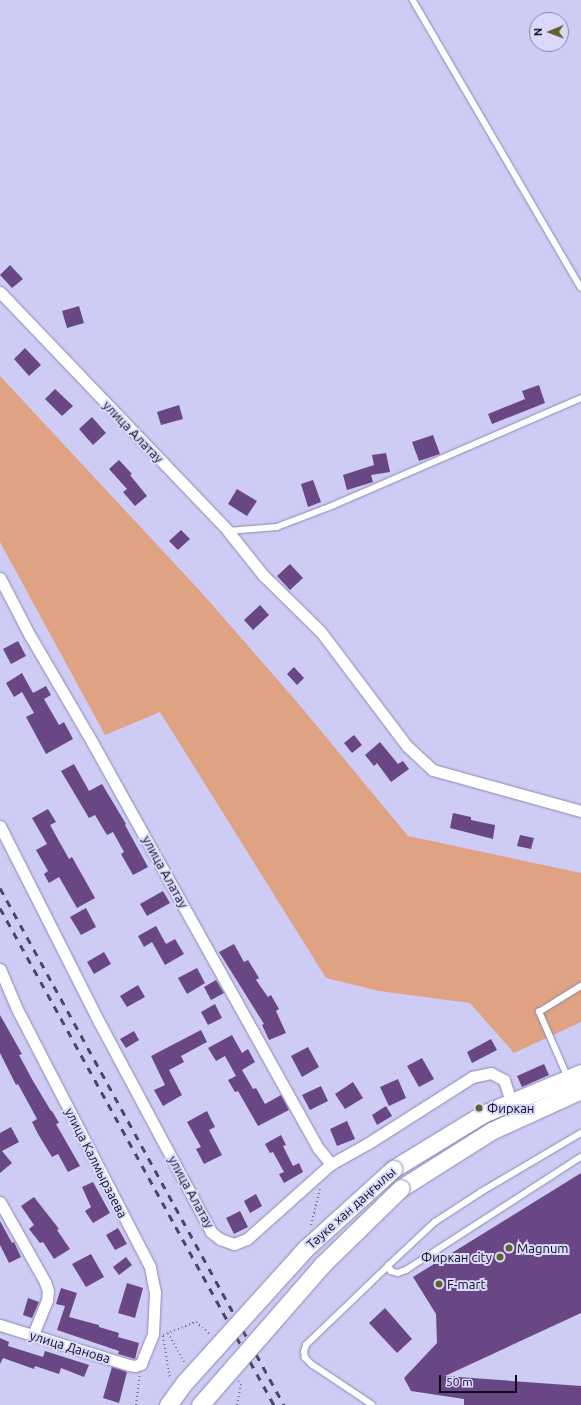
<!DOCTYPE html>
<meta charset="utf-8">
<style>
body{margin:0}
#map{position:relative;width:581px;height:1405px;overflow:hidden;background:#cecbf5;font-family:Ubuntu,sans-serif}
div>[style]{position:absolute}
.green>*{inset:0;background:#dfa282}
.building>*{inset:0;background:#694785}
.path>*{height:2px;margin-top:-1px;transform-origin:0;background:repeating-linear-gradient(90deg,#706e8a 0 1px,transparent 0 4px)}
.roads{filter:drop-shadow(0 0 1px #8c89b0) drop-shadow(0 0 1px #8c89b0)}
.lane>*{height:5.5px;margin:-2.75px;padding:0 2.75px;transform-origin:2.75px;border-radius:2.75px;background:#fff}
.street>*{height:11px;margin:-5.5px;padding:0 5.5px;transform-origin:5.5px;border-radius:5.5px;background:#fff}
.primary>*{height:17px;margin:-8.5px;padding:0 8.5px;transform-origin:8.5px;border-radius:8.5px;background:#fff}
.rail>*{height:3px;margin-top:-1.5px;transform-origin:0;background:repeating-linear-gradient(90deg,#4a485f 0 7px,transparent 0 14px)}
.bridges{filter:drop-shadow(0 0 1px #8c89b0) drop-shadow(0 0 1px #8c89b0)}
.primary-bridge>*{height:17px;margin:-8.5px;padding:0 8.5px;transform-origin:8.5px;border-radius:8.5px;background:#fff}
.dots>*{width:11px;height:11px;translate:-50% -50%;box-sizing:border-box;border:2px solid #dbd9fb;border-radius:50%}
span{translate:-50% -50%;white-space:nowrap;text-align:center;line-height:1.15;-webkit-text-stroke:4px #dbd9fb;paint-order:stroke}
.street-label{font-size:13px;color:#0e0d1b}
.poi-label{font-size:13px;color:#0e0d1b}
.left{translate:0 -50%;text-align:left}
.right{translate:-100% -50%;text-align:right}
.north{position:absolute;left:529px;top:12px;width:40px;height:40px;box-sizing:border-box;background:#dbd9fb;border:1px solid #8987a1;border-radius:50%;rotate:269deg;font-size:11px;font-weight:700;line-height:16px;text-align:center;color:#0e0d1b}
.north::after{content:'';display:block;margin:auto;width:14px;height:18px;background:#62612e;clip-path:polygon(50% 0,100% 100%,50% 72%,0 100%)}
.scale{position:absolute;left:439px;top:1375px;width:78px;height:18px;box-sizing:border-box;border:2px solid #0e0d1b;border-top:0;padding-left:5px;font-size:12px;line-height:14px;white-space:nowrap;color:#0e0d1b;-webkit-text-stroke:3px #dbd9fb;paint-order:stroke}
</style>
<div id="map">
<div class="green">
<div style="clip-path:polygon(0 376px,201px 592px,297px 702px,408px 836px,581px 873px,581px 1022px,514px 1053px,470px 1003px,379px 991px,326px 978px,160px 712px,105px 735px,0 542px)"></div>
</div>
<div class="building">
<div style="clip-path:polygon(10px 265px,23px 279px,12px 288px,0 275px)"></div>
<div style="clip-path:polygon(79px 306px,84px 323px,67px 328px,62px 311px)"></div>
<div style="clip-path:polygon(25px 348px,41px 365px,29px 376px,14px 359px)"></div>
<div style="clip-path:polygon(539px 385px,545px 403px,492px 424px,488px 414px,525px 399px,522px 391px)"></div>
<div style="clip-path:polygon(55px 389px,73px 406px,62px 416px,45px 399px)"></div>
<div style="clip-path:polygon(179px 405px,183px 419px,161px 425px,157px 412px)"></div>
<div style="clip-path:polygon(92px 417px,106px 433px,93px 445px,79px 429px)"></div>
<div style="clip-path:polygon(433px 435px,440px 454px,419px 461px,412px 442px)"></div>
<div style="clip-path:polygon(386px 453px,390px 472px,371px 475px,373px 482px,347px 490px,343px 475px,374px 465px,372px 455px)"></div>
<div style="clip-path:polygon(119px 460px,132px 474px,130px 475px,147px 496px,135px 506px,123px 492px,127px 489px,109px 469px)"></div>
<div style="clip-path:polygon(313px 480px,321px 502px,308px 507px,301px 484px)"></div>
<div style="clip-path:polygon(237px 489px,257px 501px,247px 516px,228px 504px)"></div>
<div style="clip-path:polygon(181px 530px,190px 539px,178px 550px,169px 541px)"></div>
<div style="clip-path:polygon(290px 564px,303px 578px,290px 590px,277px 576px)"></div>
<div style="clip-path:polygon(260px 605px,269px 615px,253px 630px,244px 620px)"></div>
<div style="clip-path:polygon(18px 641px,26px 656px,11px 664px,3px 649px)"></div>
<div style="clip-path:polygon(294px 667px,304px 678px,297px 685px,287px 674px)"></div>
<div style="clip-path:polygon(22px 673px,33px 693px,46px 686px,51px 695px,44px 699px,59px 725px,64px 722px,73px 739px,46px 754px,26px 717px,34px 713px,22px 692px,14px 697px,6px 683px)"></div>
<div style="clip-path:polygon(354px 735px,362px 745px,352px 753px,344px 743px)"></div>
<div style="clip-path:polygon(380px 742px,398px 764px,403px 761px,409px 769px,391px 782px,377px 763px,374px 766px,365px 755px)"></div>
<div style="clip-path:polygon(74px 764px,89px 791px,102px 784px,126px 824px,125px 825px,148px 867px,133px 875px,121px 854px,124px 852px,113px 832px,107px 835px,95px 815px,89px 818px,61px 771px)"></div>
<div style="clip-path:polygon(48px 809px,56px 822px,50px 825px,69px 859px,72px 857px,95px 898px,77px 908px,59px 877px,49px 883px,44px 874px,48px 871px,36px 850px,47px 844px,32px 818px)"></div>
<div style="clip-path:polygon(453px 813px,471px 817px,471px 820px,495px 825px,493px 839px,450px 828px)"></div>
<div style="clip-path:polygon(520px 835px,534px 838px,531px 849px,517px 846px)"></div>
<div style="clip-path:polygon(163px 891px,170px 903px,147px 916px,140px 904px)"></div>
<div style="clip-path:polygon(86px 908px,96px 927px,81px 935px,70px 917px)"></div>
<div style="clip-path:polygon(156px 926px,166px 944px,175px 939px,184px 954px,165px 965px,152px 942px,144px 947px,138px 936px)"></div>
<div style="clip-path:polygon(234px 944px,244px 962px,248px 960px,259px 978px,256px 980px,268px 997px,271px 995px,279px 1009px,276px 1011px,286px 1033px,269px 1040px,262px 1025px,264px 1024px,219px 952px)"></div>
<div style="clip-path:polygon(104px 952px,111px 964px,94px 974px,87px 962px)"></div>
<div style="clip-path:polygon(197px 968px,205px 983px,187px 994px,178px 978px)"></div>
<div style="clip-path:polygon(216px 980px,224px 993px,211px 1000px,204px 987px)"></div>
<div style="clip-path:polygon(138px 985px,145px 997px,127px 1007px,120px 996px)"></div>
<div style="clip-path:polygon(215px 1004px,222px 1018px,208px 1025px,201px 1012px)"></div>
<div style="clip-path:polygon(0 1015px,22px 1054px,19px 1055px,33px 1081px,51px 1111px,52px 1111px,59px 1123px,56px 1124px,80px 1166px,68px 1172px,58px 1154px,52px 1157px,38px 1134px,32px 1122px,37px 1119px,18px 1084px,16px 1085px,0 1053px)"></div>
<div style="clip-path:polygon(201px 1030px,207px 1042px,181px 1056px,184px 1062px,169px 1070px,182px 1095px,163px 1106px,154px 1090px,165px 1085px,151px 1056px)"></div>
<div style="clip-path:polygon(134px 1031px,139px 1040px,126px 1048px,120px 1039px)"></div>
<div style="clip-path:polygon(232px 1035px,242px 1053px,248px 1049px,255px 1062px,242px 1070px,253px 1089px,256px 1088px,265px 1104px,281px 1095px,289px 1110px,258px 1126px,238px 1091px,235px 1092px,228px 1080px,236px 1076px,225px 1056px,216px 1061px,208px 1048px)"></div>
<div style="clip-path:polygon(491px 1039px,497px 1050px,472px 1063px,467px 1052px)"></div>
<div style="clip-path:polygon(308px 1047px,319px 1067px,302px 1077px,291px 1056px)"></div>
<div style="clip-path:polygon(422px 1058px,434px 1079px,419px 1087px,407px 1066px)"></div>
<div style="clip-path:polygon(544px 1064px,549px 1075px,522px 1087px,517px 1076px)"></div>
<div style="clip-path:polygon(398px 1079px,406px 1098px,389px 1106px,380px 1087px)"></div>
<div style="clip-path:polygon(353px 1082px,363px 1098px,345px 1109px,335px 1094px)"></div>
<div style="clip-path:polygon(321px 1086px,328px 1101px,310px 1110px,302px 1095px)"></div>
<div style="clip-path:polygon(386px 1106px,392px 1116px,377px 1125px,372px 1115px)"></div>
<div style="clip-path:polygon(207px 1111px,215px 1127px,209px 1130px,222px 1155px,204px 1164px,196px 1149px,201px 1147px,187px 1122px)"></div>
<div style="clip-path:polygon(347px 1121px,355px 1139px,337px 1146px,330px 1129px)"></div>
<div style="clip-path:polygon(11px 1127px,19px 1142px,2px 1151px,12px 1163px,0 1173px,0 1133px)"></div>
<div style="clip-path:polygon(281px 1135px,286px 1145px,283px 1146px,293px 1166px,299px 1163px,303px 1172px,284px 1183px,279px 1174px,284px 1172px,273px 1152px,270px 1153px,265px 1144px)"></div>
<div style="clip-path:polygon(581px 1173px,581px 1313px,445px 1376px,581px 1386px,581px 1405px,464px 1405px,464px 1399px,411px 1391px,404px 1378px,437px 1343px,436px 1314px,413px 1277px)"></div>
<div style="clip-path:polygon(93px 1182px,110px 1213px,93px 1223px,85px 1211px,91px 1207px,82px 1187px)"></div>
<div style="clip-path:polygon(256px 1194px,262px 1206px,250px 1213px,244px 1201px)"></div>
<div style="clip-path:polygon(34px 1197px,59px 1229px,57px 1230px,70px 1249px,54px 1259px,43px 1242px,40px 1243px,29px 1229px,34px 1225px,21px 1206px)"></div>
<div style="clip-path:polygon(240px 1211px,248px 1227px,234px 1234px,226px 1218px)"></div>
<div style="clip-path:polygon(0 1221px,12px 1243px,14px 1242px,21px 1257px,9px 1263px,0 1245px)"></div>
<div style="clip-path:polygon(118px 1228px,127px 1244px,115px 1250px,106px 1235px)"></div>
<div style="clip-path:polygon(91px 1254px,104px 1277px,86px 1287px,72px 1264px)"></div>
<div style="clip-path:polygon(126px 1257px,132px 1265px,119px 1275px,113px 1267px)"></div>
<div style="clip-path:polygon(127px 1283px,143px 1288px,135px 1318px,118px 1313px)"></div>
<div style="clip-path:polygon(61px 1288px,77px 1293px,69px 1317px,99px 1325px,99px 1327px,119px 1333px,118px 1337px,139px 1343px,135px 1359px,118px 1354px,119px 1351px,57px 1330px,65px 1306px,56px 1304px)"></div>
<div style="clip-path:polygon(28px 1298px,39px 1302px,32px 1318px,23px 1315px)"></div>
<div style="clip-path:polygon(385px 1308px,412px 1339px,397px 1353px,369px 1323px)"></div>
<div style="clip-path:polygon(0 1338px,9px 1342px,8px 1346px,43px 1357px,45px 1351px,89px 1365px,84px 1377px,61px 1368px,59px 1374px,35px 1366px,34px 1369px,3px 1358px,0 1364px)"></div>
<div style="clip-path:polygon(112px 1367px,127px 1372px,119px 1403px,103px 1398px)"></div>
</div>
<div class="path">
<div style="left:311px;top:1225px;width:37px;rotate:-76deg"></div>
<div style="left:168px;top:1333px;width:33px;rotate:61deg"></div>
<div style="left:163px;top:1335px;width:35px;rotate:-22deg"></div>
<div style="left:196px;top:1322px;width:20px;rotate:41deg"></div>
<div style="left:163px;top:1336px;width:44px;rotate:80.8deg"></div>
<div style="left:136px;top:1405px;width:31px;rotate:-83deg"></div>
<div style="left:237px;top:1405px;width:20px;rotate:-79deg"></div>
<div style="left:241px;top:1385px;width:6px;rotate:-121deg"></div>
</div>
<div class="roads">
<div class="lane">
<div style="left:413px;top:0;width:333px;rotate:59.7deg"></div>
<div style="left:228px;top:531px;width:49px;rotate:-4.7deg"></div>
<div style="left:277px;top:527px;width:59px;rotate:-20.9deg"></div>
<div style="left:332px;top:506px;width:271px;rotate:-23.4deg"></div>
<div style="left:567px;top:1076px;width:70px;rotate:-113.6deg"></div>
<div style="left:539px;top:1012px;width:49px;rotate:-31.8deg"></div>
<div style="left:389px;top:1265px;width:63px;rotate:-43.1deg"></div>
<div style="left:435px;top:1222px;width:55px;rotate:-33.1deg"></div>
<div style="left:481px;top:1192px;width:116px;rotate:-30.5deg"></div>
<div style="left:372px;top:1405px;width:72px;rotate:-146.3deg"></div>
<div style="left:312px;top:1365px;width:10px;rotate:-135deg"></div>
<div style="left:305px;top:1358px;width:6px;rotate:-99deg"></div>
<div style="left:304px;top:1352px;width:7px;rotate:-74deg"></div>
<div style="left:306px;top:1345px;width:115px;rotate:-43.9deg"></div>
<div style="left:389px;top:1265px;width:6px;rotate:72deg"></div>
<div style="left:391px;top:1271px;width:7px;rotate:16deg"></div>
<div style="left:398px;top:1273px;width:9px;rotate:-21deg"></div>
<div style="left:406px;top:1270px;width:208px;rotate:-32.9deg"></div>
</div>
<div class="street">
<div style="left:0;top:292px;width:330px;rotate:46.3deg"></div>
<div style="left:228px;top:531px;width:56px;rotate:51.5deg"></div>
<div style="left:263px;top:575px;width:81px;rotate:44.5deg"></div>
<div style="left:321px;top:632px;width:143px;rotate:53deg"></div>
<div style="left:407px;top:746px;width:35px;rotate:43deg"></div>
<div style="left:433px;top:770px;width:154px;rotate:15.5deg"></div>
<div style="left:0;top:578px;width:63px;rotate:62.6deg"></div>
<div style="left:29px;top:634px;width:125px;rotate:59.7deg"></div>
<div style="left:92px;top:742px;width:465px;rotate:60.9deg"></div>
<div style="left:318px;top:1148px;width:21px;rotate:51deg"></div>
<div style="left:331px;top:1164px;width:41px;rotate:-29.1deg"></div>
<div style="left:367px;top:1144px;width:125px;rotate:-32.5deg"></div>
<div style="left:472px;top:1077px;width:19px;rotate:-12deg"></div>
<div style="left:491px;top:1073px;width:15px;rotate:28deg"></div>
<div style="left:504px;top:1080px;width:23px;rotate:72deg"></div>
<div style="left:0;top:826px;width:220px;rotate:63.2deg"></div>
<div style="left:99px;top:1022px;width:238px;rotate:61.9deg"></div>
<div style="left:211px;top:1232px;width:11px;rotate:38deg"></div>
<div style="left:220px;top:1239px;width:15px;rotate:20deg"></div>
<div style="left:234px;top:1244px;width:14px;rotate:-21deg"></div>
<div style="left:247px;top:1239px;width:113px;rotate:-41.8deg"></div>
<div style="left:0;top:969px;width:43px;rotate:67deg"></div>
<div style="left:17px;top:1009px;width:290px;rotate:62.7deg"></div>
<div style="left:150px;top:1267px;width:25px;rotate:79deg"></div>
<div style="left:155px;top:1292px;width:42px;rotate:92.7deg"></div>
<div style="left:153px;top:1334px;width:32px;rotate:112deg"></div>
<div style="left:141px;top:1364px;width:6px;rotate:162deg"></div>
<div style="left:135px;top:1366px;width:6px;rotate:-171deg"></div>
<div style="left:129px;top:1365px;width:135px;rotate:-162.8deg"></div>
<div style="left:0;top:1202px;width:92px;rotate:60.6deg"></div>
<div style="left:45px;top:1282px;width:9px;rotate:72deg"></div>
<div style="left:48px;top:1291px;width:9px;rotate:96deg"></div>
<div style="left:47px;top:1300px;width:38px;rotate:112deg"></div>
</div>
<div class="primary">
<div style="left:393px;top:1169px;width:105px;rotate:-31.4deg"></div>
<div style="left:483px;top:1114px;width:106px;rotate:-22.7deg"></div>
<div style="left:401px;top:1188px;width:107px;rotate:-32.3deg"></div>
<div style="left:491px;top:1131px;width:99px;rotate:-24.5deg"></div>
</div>
</div>
<div class="rail">
<div style="left:0;top:888px;width:590px;rotate:61.22deg"></div>
<div style="left:0;top:908px;width:568px;rotate:61.13deg"></div>
</div>
<div class="bridges">
<div class="primary-bridge">
<div style="left:168px;top:1405px;width:27px;rotate:-54deg"></div>
<div style="left:184px;top:1383px;width:182px;rotate:-47.9deg"></div>
<div style="left:306px;top:1248px;width:118px;rotate:-42.2deg"></div>
<div style="left:200px;top:1405px;width:186px;rotate:-48.9deg"></div>
<div style="left:322px;top:1265px;width:110px;rotate:-44.3deg"></div>
</div>
</div>
<div class="dots">
<div style="left:479px;top:1108px;background:#62612e"></div>
<div style="left:509px;top:1248px;background:#62612e"></div>
<div style="left:500px;top:1257px;background:#62612e"></div>
<div style="left:439px;top:1284px;background:#62612e"></div>
</div>
<div class="street-label">
<span style="left:133px;top:432px;rotate:46deg">улица Алатау</span>
<span style="left:165px;top:872px;rotate:61deg">улица Алатау</span>
<span style="left:96px;top:1163px;rotate:63deg">улица Калмырзаева</span>
<span style="left:191px;top:1192px;rotate:61deg">улица Алатау</span>
<span style="left:351px;top:1208px;rotate:-42deg">Тәуке хан даңғылы</span>
<span style="left:70px;top:1347px;rotate:17deg">улица Данова</span>
</div>
<div class="poi-label">
<span class="left" style="left:487px;top:1108px">Фиркан</span>
<span class="left" style="left:517px;top:1248px">Magnum</span>
<span class="right" style="left:492px;top:1257px">Фиркан city</span>
<span class="left" style="left:447px;top:1284px">F-mart</span>
</div>
<div class="north">N</div>
<div class="scale">50 m</div>
</div>
